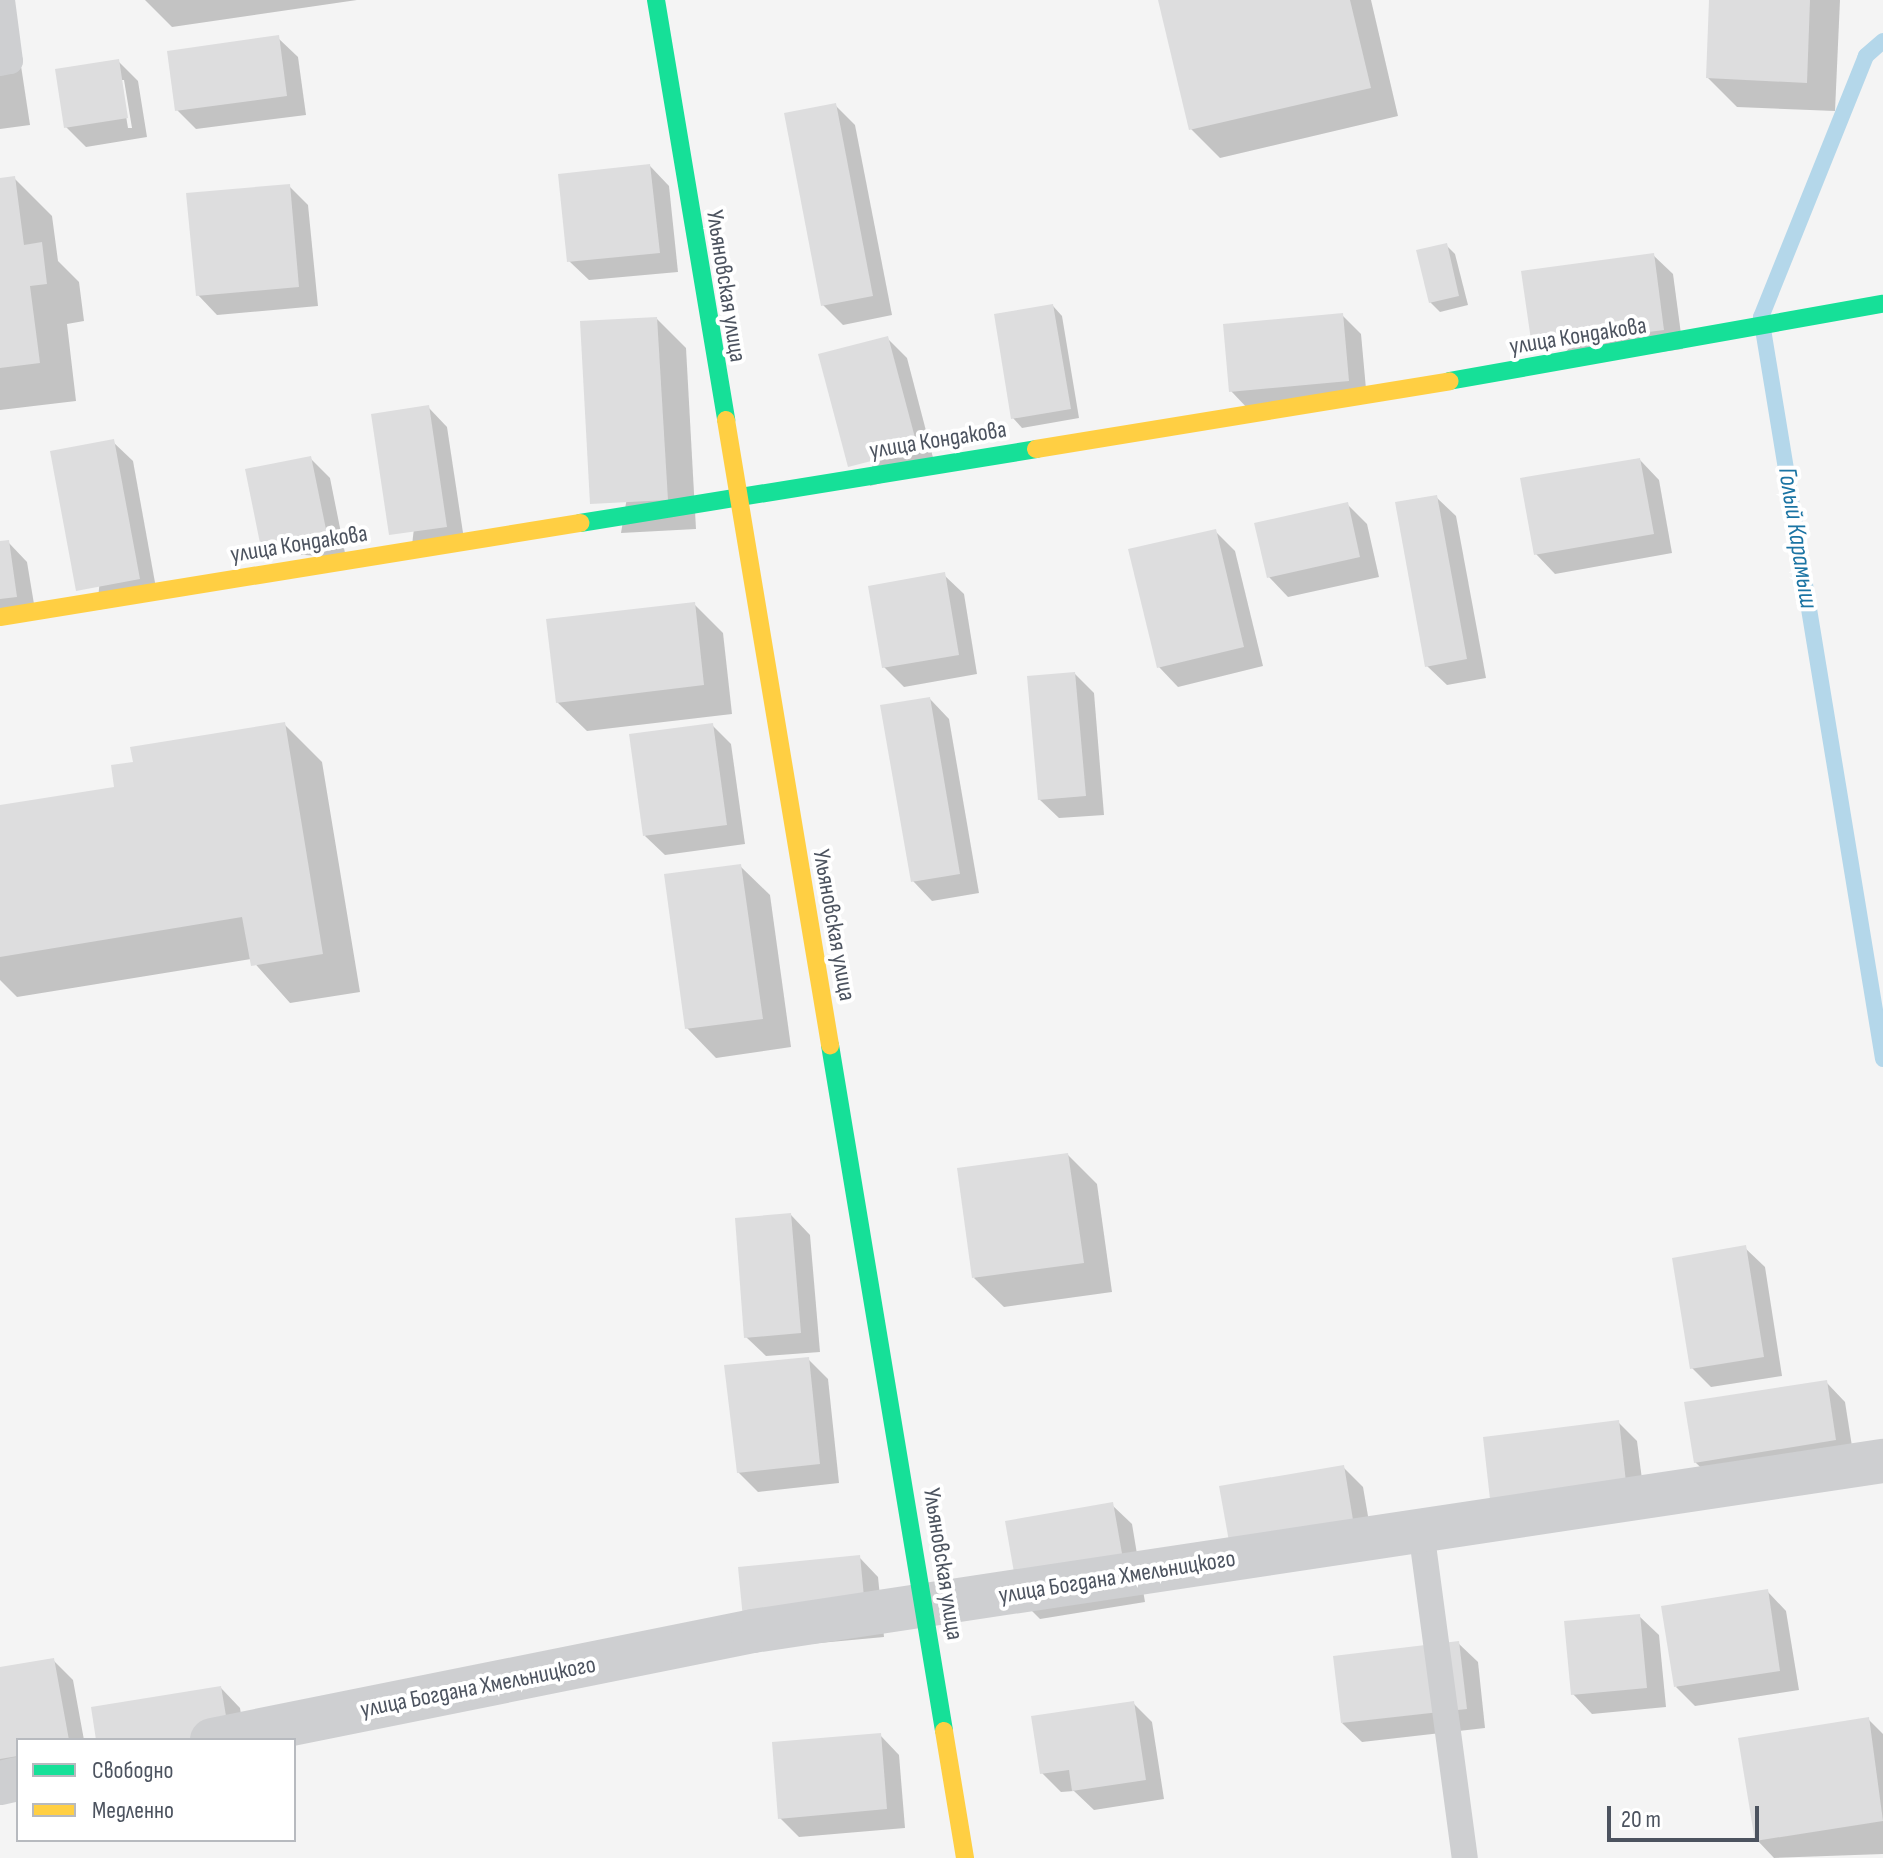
<!DOCTYPE html>
<meta charset="utf-8">
<style>
body{margin:0}
#map{position:relative;width:1883px;height:1858px;overflow:hidden;background:#f4f4f4;font-family:"Sofia Sans Condensed",sans-serif}
div>[style]{position:absolute}
.shadow>*{inset:0;background:#0003}
.stream>*{height:16px;margin:-8px;padding:0 8px;transform-origin:8px;border-radius:8px;background:#b4d7ea}
.building>*{inset:0;background:#ddddde}
.lane>*{height:26px;margin:-13px;padding:0 13px;transform-origin:13px;border-radius:13px;background:#cecfd1}
.street>*{height:44px;margin:-22px;padding:0 22px;transform-origin:22px;border-radius:22px;background:#cecfd1}
.fast>*{height:18px;margin:-9px;padding:0 9px;transform-origin:9px;border-radius:9px;background:#16e098}
.slow>*{height:18px;margin:-9px;padding:0 9px;transform-origin:9px;border-radius:9px;background:#ffcf43}
span{translate:-50% -50%;white-space:nowrap;text-align:center;line-height:1.15;-webkit-text-stroke:8px #fff;paint-order:stroke}
.street-label{font-size:24px;color:#4c535f}
.water-label{font-size:26px;color:#1b74a3;font-style:italic}
.legend{position:absolute;left:16px;top:1738px;width:280px;height:104px;box-sizing:border-box;background:#fff;border:2px solid #b7babf;margin:0;padding:10px 14px;list-style:none;font-size:24px;color:#4c535f}
.legend li{display:flex;align-items:center;gap:16px;height:40px}
.legend b{width:40px;border:2px solid #b7babf}
.scale{position:absolute;left:1607px;top:1806px;width:152px;height:36px;box-sizing:border-box;border:4px solid #4c535f;border-top:0;padding-left:10px;font-size:24px;line-height:28px;white-space:nowrap;color:#4c535f;-webkit-text-stroke:6px #fff;paint-order:stroke}
</style>
<div id="map">
<div class="shadow">
<div style="clip-path:polygon(0 0,11px 0,30px 125px,0 129px)"></div>
<div style="clip-path:polygon(145px 0,357px 0,172px 27px)"></div>
<div style="clip-path:polygon(1160px 0,1371px 0,1398px 116px,1220px 158px,1191px 129px)"></div>
<div style="clip-path:polygon(1711px 0,1840px 0,1835px 111px,1737px 107px,1708px 78px)"></div>
<div style="clip-path:polygon(278px 38px,298px 57px,306px 115px,196px 129px,177px 110px)"></div>
<div style="clip-path:polygon(evenodd,118px 61px,138px 81px,147px 137px,86px 147px,66px 127px,118px 61px,120px 80px,124px 80px,132px 128px,128px 128px,120px 80px)"></div>
<div style="clip-path:polygon(835px 105px,855px 125px,892px 315px,843px 325px,823px 305px)"></div>
<div style="clip-path:polygon(650px 166px,669px 186px,678px 272px,589px 280px,569px 261px)"></div>
<div style="clip-path:polygon(14px 178px,52px 216px,58px 261px,79px 282px,84px 321px,67px 324px,76px 401px,0 410px,0 180px)"></div>
<div style="clip-path:polygon(289px 186px,308px 205px,318px 306px,217px 315px,198px 295px)"></div>
<div style="clip-path:polygon(1446px 245px,1455px 254px,1468px 305px,1440px 312px,1430px 302px)"></div>
<div style="clip-path:polygon(1653px 255px,1673px 274px,1683px 349px,1553px 366px)"></div>
<div style="clip-path:polygon(1053px 306px,1062px 316px,1079px 418px,1022px 428px,1013px 418px)"></div>
<div style="clip-path:polygon(1342px 315px,1361px 334px,1367px 400px,1250px 411px,1231px 391px)"></div>
<div style="clip-path:polygon(657px 319px,686px 348px,696px 529px,621px 533px)"></div>
<div style="clip-path:polygon(887px 338px,907px 358px,936px 469px,870px 486px)"></div>
<div style="clip-path:polygon(428px 407px,447px 427px,465px 546px,411px 554px)"></div>
<div style="clip-path:polygon(113px 442px,133px 461px,158px 599px,97px 610px)"></div>
<div style="clip-path:polygon(310px 458px,330px 478px,346px 558px,264px 552px)"></div>
<div style="clip-path:polygon(1640px 460px,1659px 480px,1672px 553px,1555px 574px,1536px 554px)"></div>
<div style="clip-path:polygon(1436px 497px,1456px 516px,1486px 678px,1447px 685px,1427px 666px)"></div>
<div style="clip-path:polygon(1347px 504px,1367px 524px,1379px 577px,1288px 597px,1269px 577px)"></div>
<div style="clip-path:polygon(1215px 531px,1235px 551px,1263px 666px,1178px 687px,1159px 667px)"></div>
<div style="clip-path:polygon(8px 542px,27px 562px,36px 616px,0 621px,0 543px)"></div>
<div style="clip-path:polygon(944px 575px,964px 594px,977px 674px,904px 687px,884px 667px)"></div>
<div style="clip-path:polygon(694px 604px,723px 633px,732px 714px,587px 731px,557px 702px)"></div>
<div style="clip-path:polygon(1075px 674px,1094px 693px,1104px 815px,1059px 818px,1039px 799px)"></div>
<div style="clip-path:polygon(930px 699px,949px 719px,979px 893px,932px 901px,913px 881px)"></div>
<div style="clip-path:polygon(284px 724px,322px 762px,360px 992px,290px 1003px,251px 959px,17px 997px,0 980px,0 807px,117px 788px,135px 764px)"></div>
<div style="clip-path:polygon(712px 725px,731px 744px,745px 844px,665px 855px,645px 836px)"></div>
<div style="clip-path:polygon(740px 866px,770px 895px,791px 1047px,716px 1058px,687px 1028px)"></div>
<div style="clip-path:polygon(1068px 1155px,1097px 1184px,1112px 1292px,1004px 1307px,974px 1278px)"></div>
<div style="clip-path:polygon(791px 1215px,810px 1235px,820px 1352px,766px 1356px,746px 1337px)"></div>
<div style="clip-path:polygon(1745px 1248px,1765px 1267px,1782px 1376px,1711px 1387px,1692px 1368px)"></div>
<div style="clip-path:polygon(808px 1359px,828px 1379px,839px 1483px,758px 1492px,738px 1472px)"></div>
<div style="clip-path:polygon(1826px 1382px,1845px 1402px,1854px 1459px,1715px 1481px,1695px 1462px)"></div>
<div style="clip-path:polygon(1618px 1422px,1637px 1441px,1646px 1510px,1513px 1526px)"></div>
<div style="clip-path:polygon(1343px 1467px,1363px 1487px,1373px 1545px,1251px 1565px)"></div>
<div style="clip-path:polygon(1112px 1505px,1132px 1524px,1145px 1602px,1040px 1619px,1021px 1600px)"></div>
<div style="clip-path:polygon(859px 1557px,878px 1577px,884px 1637px,766px 1648px)"></div>
<div style="clip-path:polygon(1767px 1591px,1786px 1611px,1799px 1690px,1695px 1706px,1676px 1687px)"></div>
<div style="clip-path:polygon(1639px 1616px,1659px 1635px,1666px 1707px,1592px 1714px,1573px 1694px)"></div>
<div style="clip-path:polygon(1458px 1643px,1478px 1662px,1485px 1728px,1362px 1742px,1342px 1723px)"></div>
<div style="clip-path:polygon(53px 1660px,73px 1680px,84px 1740px,18px 1740px,18px 1779px,0 1779px,0 1669px)"></div>
<div style="clip-path:polygon(221px 1688px,240px 1708px,245px 1740px,98px 1740px)"></div>
<div style="clip-path:polygon(1133px 1703px,1152px 1722px,1164px 1799px,1094px 1810px,1074px 1791px,1061px 1792px,1042px 1773px)"></div>
<div style="clip-path:polygon(1868px 1719px,1883px 1734px,1883px 1854px,1774px 1858px,1757px 1840px)"></div>
<div style="clip-path:polygon(880px 1735px,899px 1755px,905px 1828px,799px 1837px,780px 1818px)"></div>
</div>
<div class="stream">
<div style="left:1883px;top:41px;width:23px;rotate:139deg"></div>
<div style="left:1866px;top:56px;width:281px;rotate:111.9deg"></div>
<div style="left:1761px;top:317px;width:752px;rotate:80.66deg"></div>
</div>
<div class="building">
<div style="clip-path:polygon(1158px 0,1350px 0,1371px 88px,1189px 130px)"></div>
<div style="clip-path:polygon(1709px 0,1810px 0,1807px 83px,1706px 78px)"></div>
<div style="clip-path:polygon(279px 35px,287px 96px,175px 111px,167px 51px)"></div>
<div style="clip-path:polygon(119px 59px,128px 118px,64px 128px,55px 69px)"></div>
<div style="clip-path:polygon(836px 103px,873px 296px,821px 306px,784px 113px)"></div>
<div style="clip-path:polygon(650px 164px,660px 253px,567px 262px,558px 174px)"></div>
<div style="clip-path:polygon(15px 176px,24px 245px,42px 242px,47px 284px,30px 286px,40px 363px,0 368px,0 178px)"></div>
<div style="clip-path:polygon(290px 184px,299px 287px,196px 296px,186px 193px)"></div>
<div style="clip-path:polygon(1447px 243px,1459px 296px,1429px 303px,1416px 250px)"></div>
<div style="clip-path:polygon(1654px 253px,1664px 330px,1532px 347px,1521px 271px)"></div>
<div style="clip-path:polygon(1053px 304px,1071px 409px,1011px 419px,994px 314px)"></div>
<div style="clip-path:polygon(1343px 313px,1349px 381px,1229px 392px,1223px 324px)"></div>
<div style="clip-path:polygon(657px 317px,668px 500px,590px 504px,580px 321px)"></div>
<div style="clip-path:polygon(888px 336px,918px 449px,848px 467px,818px 354px)"></div>
<div style="clip-path:polygon(429px 405px,447px 527px,389px 535px,371px 414px)"></div>
<div style="clip-path:polygon(114px 439px,140px 579px,76px 591px,50px 451px)"></div>
<div style="clip-path:polygon(311px 456px,328px 539px,262px 553px,245px 469px)"></div>
<div style="clip-path:polygon(1640px 458px,1654px 534px,1534px 555px,1520px 478px)"></div>
<div style="clip-path:polygon(1437px 495px,1467px 659px,1425px 667px,1395px 502px)"></div>
<div style="clip-path:polygon(1348px 502px,1360px 557px,1267px 578px,1254px 523px)"></div>
<div style="clip-path:polygon(1216px 529px,1244px 647px,1157px 668px,1128px 549px)"></div>
<div style="clip-path:polygon(9px 540px,17px 597px,0 599px,0 541px)"></div>
<div style="clip-path:polygon(945px 572px,959px 655px,882px 668px,868px 586px)"></div>
<div style="clip-path:polygon(695px 602px,704px 685px,556px 703px,546px 619px)"></div>
<div style="clip-path:polygon(1075px 672px,1086px 796px,1038px 800px,1027px 676px)"></div>
<div style="clip-path:polygon(930px 697px,960px 874px,911px 882px,880px 705px)"></div>
<div style="clip-path:polygon(285px 722px,323px 954px,251px 966px,242px 917px,0 957px,0 805px,114px 787px,111px 765px,133px 762px,130px 747px)"></div>
<div style="clip-path:polygon(713px 723px,727px 825px,643px 836px,629px 734px)"></div>
<div style="clip-path:polygon(741px 864px,763px 1019px,685px 1029px,664px 874px)"></div>
<div style="clip-path:polygon(1068px 1153px,1084px 1263px,972px 1278px,957px 1168px)"></div>
<div style="clip-path:polygon(791px 1213px,801px 1333px,744px 1338px,735px 1218px)"></div>
<div style="clip-path:polygon(1746px 1245px,1764px 1357px,1690px 1369px,1672px 1258px)"></div>
<div style="clip-path:polygon(809px 1357px,820px 1464px,737px 1473px,724px 1365px)"></div>
<div style="clip-path:polygon(1827px 1380px,1836px 1440px,1694px 1463px,1684px 1402px)"></div>
<div style="clip-path:polygon(1619px 1420px,1627px 1491px,1491px 1508px,1483px 1437px)"></div>
<div style="clip-path:polygon(1344px 1465px,1354px 1526px,1230px 1547px,1219px 1486px)"></div>
<div style="clip-path:polygon(1113px 1502px,1127px 1582px,1019px 1601px,1005px 1521px)"></div>
<div style="clip-path:polygon(860px 1555px,866px 1618px,744px 1629px,738px 1567px)"></div>
<div style="clip-path:polygon(1768px 1589px,1780px 1671px,1674px 1687px,1661px 1606px)"></div>
<div style="clip-path:polygon(1640px 1614px,1647px 1688px,1571px 1695px,1564px 1621px)"></div>
<div style="clip-path:polygon(1459px 1641px,1467px 1709px,1341px 1723px,1333px 1656px)"></div>
<div style="clip-path:polygon(54px 1658px,69px 1740px,18px 1740px,18px 1756px,0 1759px,0 1667px)"></div>
<div style="clip-path:polygon(221px 1686px,230px 1740px,96px 1740px,91px 1707px)"></div>
<div style="clip-path:polygon(1134px 1701px,1146px 1780px,1072px 1791px,1069px 1770px,1040px 1774px,1031px 1716px)"></div>
<div style="clip-path:polygon(1869px 1717px,1883px 1821px,1755px 1841px,1738px 1738px)"></div>
<div style="clip-path:polygon(881px 1733px,887px 1809px,778px 1819px,772px 1742px)"></div>
</div>
<div class="lane">
<div style="left:0;top:63px;width:10px;rotate:-11deg"></div>
<div style="left:10px;top:61px;width:62px;rotate:-97.5deg"></div>
<div style="left:1421px;top:1530px;width:331px;rotate:82.4deg"></div>
</div>
<div class="street">
<div style="left:212px;top:1740px;width:552px;rotate:-11.39deg"></div>
<div style="left:753px;top:1631px;width:1143px;rotate:-8.56deg"></div>
<div style="left:0;top:1783px;width:18px;rotate:-13deg"></div>
</div>
<div class="fast">
<div style="left:656px;top:0;width:426px;rotate:80.5deg"></div>
<div style="left:1449px;top:381px;width:441px;rotate:-10.1deg"></div>
<div style="left:580px;top:523px;width:462px;rotate:-9.2deg"></div>
<div style="left:830px;top:1045px;width:695px;rotate:80.56deg"></div>
</div>
<div class="slow">
<div style="left:726px;top:420px;width:634px;rotate:80.55deg"></div>
<div style="left:1036px;top:449px;width:419px;rotate:-9.3deg"></div>
<div style="left:0;top:617px;width:588px;rotate:-9.21deg"></div>
<div style="left:944px;top:1731px;width:129px;rotate:80.6deg"></div>
</div>
<div class="street-label">
<span style="left:726px;top:286px;rotate:81deg">Ульяновская улица</span>
<span style="left:1578px;top:336px;rotate:-9deg">улица Кондакова</span>
<span style="left:938px;top:440px;rotate:-9deg">улица Кондакова</span>
<span style="left:299px;top:544px;rotate:-9deg">улица Кондакова</span>
<span style="left:834px;top:925px;rotate:80deg">Ульяновская улица</span>
<span style="left:943px;top:1564px;rotate:81deg">Ульяновская улица</span>
<span style="left:1117px;top:1577px;rotate:-9deg">улица Богдана Хмельницкого</span>
<span style="left:478px;top:1687px;rotate:-11deg">улица Богдана Хмельницкого</span>
</div>
<div class="water-label">
<span style="left:1797px;top:538px;rotate:81deg">Голый Карамыш</span>
</div>
<ul class="legend">
<li><b style="height:10px;background:#16e098"></b>Свободно</li>
<li><b style="height:10px;background:#ffcf43"></b>Медленно</li>
</ul>
<div class="scale">20 m</div>
</div>
